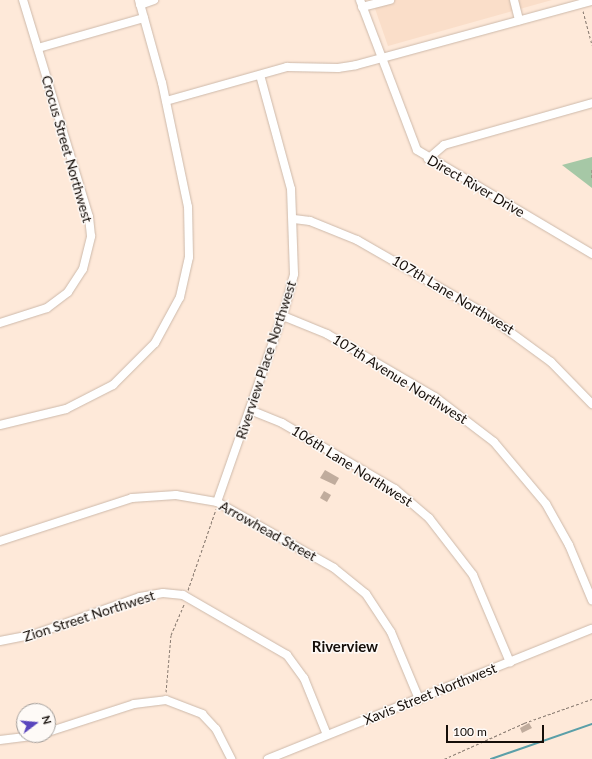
<!DOCTYPE html>
<style>
body{margin:0}
#map{position:relative;width:592px;height:759px;overflow:hidden;background:#fee9d9;font-family:Lato,sans-serif}
div>[style]{position:absolute}
.built>*{inset:0;background:#fadec9}
.green>*{inset:0;background:#a6c8a6}
.stream>*{height:2px;margin:-1px;padding:0 1px;transform-origin:1px;border-radius:1px;background:#5b9fa8}
.building>*{inset:0;background:#c0ac9d}
.path>*{height:1px;margin-top:-0.5px;transform-origin:0;background:repeating-linear-gradient(90deg,#887a70 0 3px,transparent 0 5px)}
.roads{filter:drop-shadow(0 0 1px #cdb9aa) drop-shadow(0 0 1px #cdb9aa)}
.minor>*{height:8px;margin:-4px;padding:0 4px;transform-origin:4px;border-radius:4px;background:#fff}
span{translate:-50% -50%;white-space:nowrap;text-align:center;line-height:1.15;-webkit-text-stroke:3px #fefaf7;paint-order:stroke}
.street-label{font-size:14px;color:#150e09}
.neighbourhood-label{font-size:15px;color:#150e09;font-weight:700}
.north{position:absolute;left:16px;top:703px;width:40px;height:40px;box-sizing:border-box;background:#fefaf7;border:1px solid #a19c98;border-radius:50%;rotate:74deg;font-size:11px;font-weight:700;line-height:16px;text-align:center;color:#150e09}
.north::after{content:'';display:block;margin:auto;width:14px;height:18px;background:#5945bd;clip-path:polygon(50% 0,100% 100%,50% 72%,0 100%)}
.scale{position:absolute;left:446px;top:725px;width:98px;height:18px;box-sizing:border-box;border:2px solid #150e09;border-top:0;padding-left:5px;font-size:12px;line-height:14px;white-space:nowrap;color:#150e09;-webkit-text-stroke:3px #fefaf7;paint-order:stroke}
</style>
<div id="map">
<div class="built">
<div style="clip-path:polygon(372px 0,552px 0,388px 46px)"></div>
</div>
<div class="green">
<div style="clip-path:polygon(592px 157px,592px 188px,562px 165px)"></div>
</div>
<div class="stream">
<div style="left:491px;top:759px;width:107px;rotate:-19.1deg"></div>
</div>
<div class="building">
<div style="clip-path:polygon(325px 470px,339px 478px,335px 485px,320px 478px)"></div>
<div style="clip-path:polygon(324px 491px,331px 495px,327px 502px,320px 498px)"></div>
<div style="clip-path:polygon(529px 723px,532px 728px,522px 733px,520px 728px)"></div>
</div>
<div class="path">
<div style="left:583px;top:11px;width:35px;rotate:75deg"></div>
<div style="left:592px;top:169px;width:9px;rotate:90deg"></div>
<div style="left:188px;top:590px;width:86px;rotate:-70.9deg"></div>
<div style="left:166px;top:692px;width:57px;rotate:-85deg"></div>
<div style="left:171px;top:635px;width:34px;rotate:-67deg"></div>
<div style="left:444px;top:759px;width:88px;rotate:-24.2deg"></div>
<div style="left:524px;top:723px;width:72px;rotate:-19.4deg"></div>
</div>
<div class="roads">
<div class="minor">
<div style="left:360px;top:0;width:160px;rotate:69.2deg"></div>
<div style="left:417px;top:150px;width:204px;rotate:30.7deg"></div>
<div style="left:514px;top:0;width:21px;rotate:76deg"></div>
<div style="left:140px;top:5px;width:15px;rotate:-20deg"></div>
<div style="left:362px;top:7px;width:29px;rotate:-14deg"></div>
<div style="left:38px;top:48px;width:110px;rotate:-15.8deg"></div>
<div style="left:166px;top:101px;width:126px;rotate:-15.7deg"></div>
<div style="left:287px;top:67px;width:51px;rotate:1.1deg"></div>
<div style="left:338px;top:68px;width:18px;rotate:-9deg"></div>
<div style="left:356px;top:65px;width:245px;rotate:-15.2deg"></div>
<div style="left:428px;top:159px;width:21px;rotate:-41deg"></div>
<div style="left:444px;top:145px;width:154px;rotate:-15.8deg"></div>
<div style="left:294px;top:219px;width:16px;rotate:7deg"></div>
<div style="left:310px;top:221px;width:51px;rotate:22deg"></div>
<div style="left:357px;top:240px;width:146px;rotate:29.9deg"></div>
<div style="left:484px;top:313px;width:83px;rotate:36.2deg"></div>
<div style="left:551px;top:362px;width:59px;rotate:45.7deg"></div>
<div style="left:283px;top:316px;width:48px;rotate:22.2deg"></div>
<div style="left:327px;top:334px;width:125px;rotate:30.3deg"></div>
<div style="left:435px;top:397px;width:74px;rotate:37.3deg"></div>
<div style="left:494px;top:442px;width:81px;rotate:50deg"></div>
<div style="left:546px;top:504px;width:47px;rotate:60.7deg"></div>
<div style="left:569px;top:545px;width:60px;rotate:67.3deg"></div>
<div style="left:0;top:323px;width:49px;rotate:-17.7deg"></div>
<div style="left:47px;top:308px;width:26px;rotate:-37deg"></div>
<div style="left:68px;top:292px;width:27px;rotate:-57deg"></div>
<div style="left:83px;top:269px;width:34px;rotate:-76deg"></div>
<div style="left:91px;top:236px;width:19px;rotate:-96deg"></div>
<div style="left:89px;top:217px;width:227px;rotate:-106.9deg"></div>
<div style="left:250px;top:410px;width:35px;rotate:22deg"></div>
<div style="left:282px;top:423px;width:131px;rotate:30.3deg"></div>
<div style="left:395px;top:489px;width:45px;rotate:40.5deg"></div>
<div style="left:429px;top:518px;width:72px;rotate:52.3deg"></div>
<div style="left:473px;top:575px;width:95px;rotate:67deg"></div>
<div style="left:0;top:425px;width:68px;rotate:-13.6deg"></div>
<div style="left:66px;top:409px;width:53px;rotate:-27.1deg"></div>
<div style="left:113px;top:385px;width:59px;rotate:-45deg"></div>
<div style="left:155px;top:343px;width:52px;rotate:-61.5deg"></div>
<div style="left:180px;top:297px;width:41px;rotate:-77.3deg"></div>
<div style="left:189px;top:257px;width:50px;rotate:-91.1deg"></div>
<div style="left:188px;top:207px;width:127px;rotate:-101.8deg"></div>
<div style="left:162px;top:83px;width:86px;rotate:-105.5deg"></div>
<div style="left:217px;top:502px;width:206px;rotate:-70.7deg"></div>
<div style="left:285px;top:308px;width:35px;rotate:-75deg"></div>
<div style="left:294px;top:274px;width:85px;rotate:-92deg"></div>
<div style="left:291px;top:189px;width:118px;rotate:-105.2deg"></div>
<div style="left:0;top:541px;width:139px;rotate:-18deg"></div>
<div style="left:132px;top:498px;width:44px;rotate:-3.9deg"></div>
<div style="left:176px;top:495px;width:42px;rotate:9.7deg"></div>
<div style="left:217px;top:502px;width:134px;rotate:29.4deg"></div>
<div style="left:334px;top:568px;width:41px;rotate:39.1deg"></div>
<div style="left:366px;top:594px;width:45px;rotate:56.7deg"></div>
<div style="left:391px;top:632px;width:73px;rotate:67.3deg"></div>
<div style="left:0;top:641px;width:36px;rotate:-11deg"></div>
<div style="left:35px;top:634px;width:111px;rotate:-19.4deg"></div>
<div style="left:140px;top:597px;width:23px;rotate:-10deg"></div>
<div style="left:163px;top:593px;width:20px;rotate:6deg"></div>
<div style="left:183px;top:595px;width:120px;rotate:30deg"></div>
<div style="left:287px;top:655px;width:29px;rotate:54deg"></div>
<div style="left:304px;top:678px;width:61px;rotate:68deg"></div>
<div style="left:48px;top:732px;width:90px;rotate:-18deg"></div>
<div style="left:134px;top:704px;width:32px;rotate:-7deg"></div>
<div style="left:166px;top:700px;width:39px;rotate:21deg"></div>
<div style="left:202px;top:714px;width:21px;rotate:47deg"></div>
<div style="left:216px;top:729px;width:34px;rotate:63deg"></div>
<div style="left:0;top:740px;width:38px;rotate:-7deg"></div>
<div style="left:268px;top:759px;width:349px;rotate:-21.9deg"></div>
</div>
</div>
<div class="street-label">
<span style="left:67px;top:149px;rotate:74deg">Crocus Street Northwest</span>
<span style="left:476px;top:186px;rotate:30deg">Direct River Drive</span>
<span style="left:453px;top:295px;rotate:31deg">107th Lane Northwest</span>
<span style="left:266px;top:360px;rotate:-72deg">Riverview Place Northwest</span>
<span style="left:400px;top:379px;rotate:32deg">107th Avenue Northwest</span>
<span style="left:352px;top:466px;rotate:32deg">106th Lane Northwest</span>
<span style="left:268px;top:531px;rotate:29deg">Arrowhead Street</span>
<span style="left:89px;top:616px;rotate:-18deg">Zion Street Northwest</span>
<span style="left:430px;top:694px;rotate:-22deg">Xavis Street Northwest</span>
</div>
<div class="neighbourhood-label">
<span style="left:345px;top:647px">Riverview</span>
</div>
<div class="north">N</div>
<div class="scale">100 m</div>
</div>
